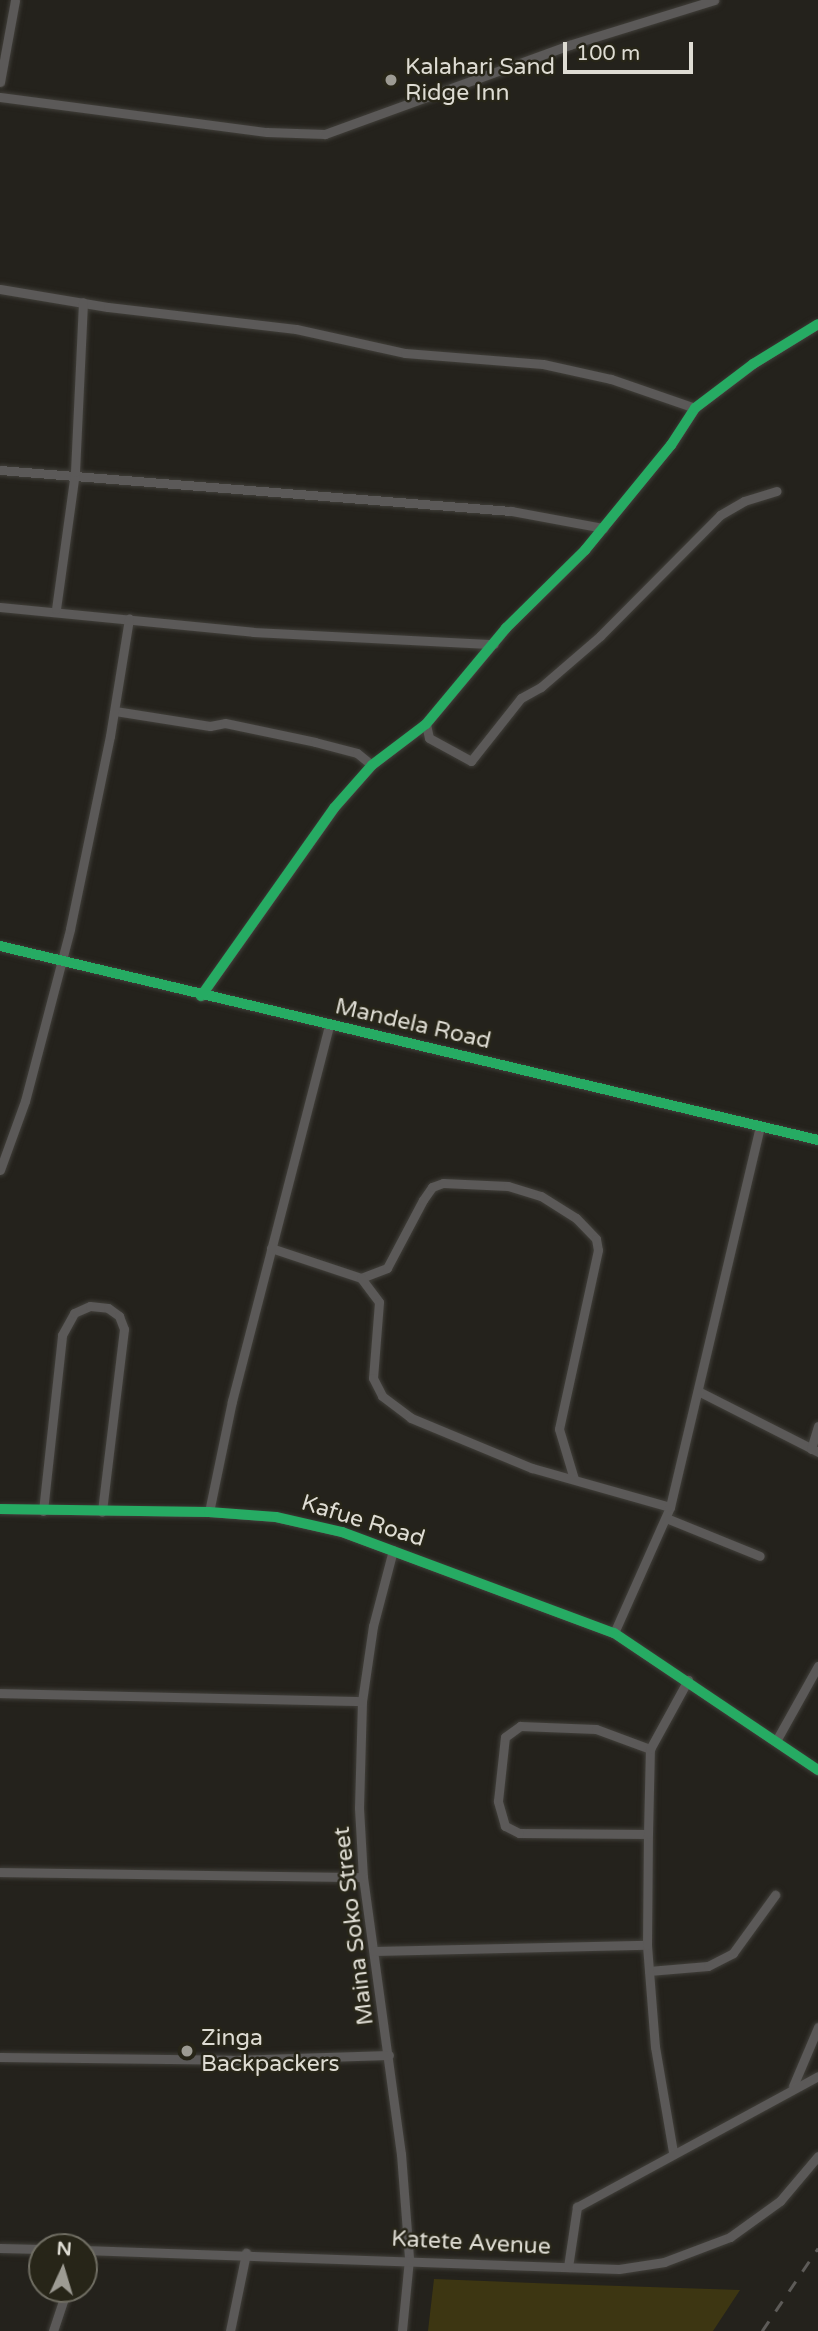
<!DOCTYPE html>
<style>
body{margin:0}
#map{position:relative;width:818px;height:2331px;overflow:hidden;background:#24221c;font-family:"Varela Round",sans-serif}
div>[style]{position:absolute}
.green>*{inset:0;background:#3d3612}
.roads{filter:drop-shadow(0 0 2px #413f3a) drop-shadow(0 0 2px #413f3a)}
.minor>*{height:9px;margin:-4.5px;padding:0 4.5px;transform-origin:4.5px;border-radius:4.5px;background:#5b5958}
.rail>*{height:2.5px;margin-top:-1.25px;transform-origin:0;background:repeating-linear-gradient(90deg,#5d5b58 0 12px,transparent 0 24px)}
.cycleway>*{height:10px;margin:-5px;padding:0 5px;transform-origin:5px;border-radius:5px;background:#26ab63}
.dots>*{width:19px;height:19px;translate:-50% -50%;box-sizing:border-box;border:4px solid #272518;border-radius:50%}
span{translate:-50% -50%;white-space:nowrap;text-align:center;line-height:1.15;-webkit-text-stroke:5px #272518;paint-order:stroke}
.poi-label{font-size:23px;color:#dedcd3}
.left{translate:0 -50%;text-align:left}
.street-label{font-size:23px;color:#dedcd3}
.north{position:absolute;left:28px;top:2233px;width:70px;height:70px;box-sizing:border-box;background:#272518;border:2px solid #706e63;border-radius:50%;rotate:4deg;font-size:19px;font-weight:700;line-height:28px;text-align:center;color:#dedcd3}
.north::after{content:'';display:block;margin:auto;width:24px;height:32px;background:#9d9b93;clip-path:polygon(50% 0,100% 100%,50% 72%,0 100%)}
.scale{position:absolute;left:563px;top:42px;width:130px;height:32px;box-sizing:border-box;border:4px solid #dedcd3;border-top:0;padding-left:9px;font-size:21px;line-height:24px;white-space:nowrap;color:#dedcd3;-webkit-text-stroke:5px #272518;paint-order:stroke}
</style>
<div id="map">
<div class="green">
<div style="clip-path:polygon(434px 2279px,560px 2284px,740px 2290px,713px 2331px,428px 2331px)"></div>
</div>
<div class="roads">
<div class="minor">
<div style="left:0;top:82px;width:83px;rotate:-79.6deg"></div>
<div style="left:0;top:97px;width:269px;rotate:7.5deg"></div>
<div style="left:267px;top:132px;width:58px;rotate:2deg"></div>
<div style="left:325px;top:134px;width:260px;rotate:-20deg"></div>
<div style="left:569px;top:45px;width:152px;rotate:-17.2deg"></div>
<div style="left:0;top:289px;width:109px;rotate:9.5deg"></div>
<div style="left:108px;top:307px;width:189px;rotate:6.7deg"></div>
<div style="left:296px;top:329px;width:112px;rotate:12.4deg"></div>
<div style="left:405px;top:353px;width:138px;rotate:4.6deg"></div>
<div style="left:543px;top:364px;width:70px;rotate:12.4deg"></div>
<div style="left:611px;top:379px;width:89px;rotate:19deg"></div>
<div style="left:0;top:470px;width:513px;rotate:4.59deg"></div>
<div style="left:511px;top:511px;width:94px;rotate:10.5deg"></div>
<div style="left:0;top:607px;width:254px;rotate:5.6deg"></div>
<div style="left:253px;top:632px;width:241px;rotate:2.9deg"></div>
<div style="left:56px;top:609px;width:138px;rotate:-82.1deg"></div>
<div style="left:75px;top:472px;width:170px;rotate:-87.3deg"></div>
<div style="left:115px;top:711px;width:96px;rotate:9deg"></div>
<div style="left:210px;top:726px;width:15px;rotate:-11deg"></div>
<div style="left:225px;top:723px;width:92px;rotate:11.9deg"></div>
<div style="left:315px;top:742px;width:43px;rotate:14.7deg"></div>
<div style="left:357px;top:753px;width:19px;rotate:39deg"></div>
<div style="left:426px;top:724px;width:14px;rotate:78deg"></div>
<div style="left:429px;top:738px;width:48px;rotate:28.7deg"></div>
<div style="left:471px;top:761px;width:80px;rotate:-51.6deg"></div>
<div style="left:521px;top:698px;width:23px;rotate:-29deg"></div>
<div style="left:541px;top:687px;width:78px;rotate:-40.8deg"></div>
<div style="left:600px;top:636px;width:170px;rotate:-45.2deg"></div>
<div style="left:720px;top:515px;width:28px;rotate:-30deg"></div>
<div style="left:744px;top:501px;width:34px;rotate:-17deg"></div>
<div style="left:0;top:946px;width:841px;rotate:13.34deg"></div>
<div style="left:201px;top:996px;width:230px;rotate:-54.7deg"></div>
<div style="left:334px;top:808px;width:57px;rotate:-48.5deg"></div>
<div style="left:372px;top:765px;width:68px;rotate:-37.2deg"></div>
<div style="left:426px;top:724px;width:125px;rotate:-50.2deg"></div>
<div style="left:506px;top:628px;width:111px;rotate:-44.6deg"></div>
<div style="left:585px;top:550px;width:136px;rotate:-50.7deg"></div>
<div style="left:671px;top:445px;width:44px;rotate:-57deg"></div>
<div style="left:695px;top:408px;width:73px;rotate:-37.2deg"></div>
<div style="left:753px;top:364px;width:76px;rotate:-31.6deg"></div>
<div style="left:0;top:1170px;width:73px;rotate:-70.1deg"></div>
<div style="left:25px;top:1101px;width:178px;rotate:-75.3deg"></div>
<div style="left:70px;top:929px;width:197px;rotate:-78.3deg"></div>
<div style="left:110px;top:736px;width:119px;rotate:-80.8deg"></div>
<div style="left:271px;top:1248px;width:95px;rotate:18.4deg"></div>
<div style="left:361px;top:1278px;width:28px;rotate:-21deg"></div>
<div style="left:387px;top:1268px;width:77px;rotate:-62.1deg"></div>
<div style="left:423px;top:1200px;width:16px;rotate:-55deg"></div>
<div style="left:432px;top:1187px;width:12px;rotate:-20deg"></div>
<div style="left:443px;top:1183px;width:65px;rotate:2.6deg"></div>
<div style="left:508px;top:1186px;width:34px;rotate:17deg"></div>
<div style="left:541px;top:1196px;width:41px;rotate:32.2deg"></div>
<div style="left:576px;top:1218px;width:29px;rotate:46deg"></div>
<div style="left:596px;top:1239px;width:11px;rotate:80deg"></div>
<div style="left:598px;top:1250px;width:183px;rotate:102.3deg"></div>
<div style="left:559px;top:1429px;width:52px;rotate:73.3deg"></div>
<div style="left:361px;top:1278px;width:30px;rotate:53deg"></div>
<div style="left:379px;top:1302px;width:76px;rotate:94.5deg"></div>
<div style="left:373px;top:1378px;width:20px;rotate:63deg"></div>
<div style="left:382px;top:1396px;width:36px;rotate:37deg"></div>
<div style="left:411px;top:1418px;width:131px;rotate:22.5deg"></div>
<div style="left:532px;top:1468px;width:143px;rotate:15.8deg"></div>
<div style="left:698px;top:1391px;width:135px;rotate:26.9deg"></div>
<div style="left:811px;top:1449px;width:24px;rotate:-73deg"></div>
<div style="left:0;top:1509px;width:209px;rotate:0.8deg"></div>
<div style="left:209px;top:1512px;width:67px;rotate:4.3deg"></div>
<div style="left:276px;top:1517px;width:68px;rotate:12.8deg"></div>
<div style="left:342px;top:1532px;width:290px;rotate:20.4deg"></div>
<div style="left:614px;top:1633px;width:246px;rotate:33.9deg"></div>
<div style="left:43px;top:1511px;width:177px;rotate:-83.8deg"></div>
<div style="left:62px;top:1335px;width:25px;rotate:-61deg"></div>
<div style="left:74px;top:1313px;width:17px;rotate:-24deg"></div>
<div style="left:90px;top:1306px;width:18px;rotate:6deg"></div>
<div style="left:108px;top:1308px;width:14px;rotate:36deg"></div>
<div style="left:119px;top:1316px;width:14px;rotate:69deg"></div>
<div style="left:124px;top:1329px;width:184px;rotate:96.9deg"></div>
<div style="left:209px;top:1512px;width:113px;rotate:-78.3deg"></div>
<div style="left:232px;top:1401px;width:387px;rotate:-75.5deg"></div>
<div style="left:666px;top:1518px;width:101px;rotate:22deg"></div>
<div style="left:393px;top:1550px;width:79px;rotate:104.7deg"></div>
<div style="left:373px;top:1626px;width:76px;rotate:98.3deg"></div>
<div style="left:362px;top:1701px;width:107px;rotate:91.6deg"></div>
<div style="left:359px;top:1808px;width:69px;rotate:86.7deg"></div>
<div style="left:363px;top:1877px;width:280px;rotate:82.2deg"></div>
<div style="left:401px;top:2154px;width:105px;rotate:85.6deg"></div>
<div style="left:409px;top:2259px;width:72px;rotate:95.6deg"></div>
<div style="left:614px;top:1633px;width:138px;rotate:-66deg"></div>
<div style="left:670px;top:1507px;width:391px;rotate:-76.7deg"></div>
<div style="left:0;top:1693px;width:362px;rotate:1.3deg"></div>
<div style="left:776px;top:1741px;width:86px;rotate:-60.8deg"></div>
<div style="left:648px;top:1834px;width:129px;rotate:-179.6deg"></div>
<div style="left:519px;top:1833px;width:16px;rotate:-153deg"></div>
<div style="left:505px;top:1826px;width:26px;rotate:-106deg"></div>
<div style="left:498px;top:1801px;width:64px;rotate:-83.8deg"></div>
<div style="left:505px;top:1737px;width:19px;rotate:-36deg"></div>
<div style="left:520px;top:1726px;width:76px;rotate:2.3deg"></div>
<div style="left:596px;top:1729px;width:58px;rotate:20.3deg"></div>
<div style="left:0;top:1872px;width:363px;rotate:0.8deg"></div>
<div style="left:374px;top:1951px;width:273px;rotate:-1.3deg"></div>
<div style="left:649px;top:1971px;width:59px;rotate:-4.8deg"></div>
<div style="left:708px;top:1966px;width:28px;rotate:-27deg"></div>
<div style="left:733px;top:1953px;width:72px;rotate:-54.1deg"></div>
<div style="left:0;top:2057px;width:231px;rotate:0.7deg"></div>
<div style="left:231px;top:2060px;width:158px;rotate:-1.8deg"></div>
<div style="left:793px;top:2086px;width:64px;rotate:-67deg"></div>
<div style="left:673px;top:2152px;width:107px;rotate:-99.7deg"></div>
<div style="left:655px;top:2047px;width:102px;rotate:-94.5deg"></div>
<div style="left:647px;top:1945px;width:111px;rotate:-89.5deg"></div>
<div style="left:648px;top:1834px;width:85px;rotate:-88.7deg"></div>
<div style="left:650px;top:1749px;width:79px;rotate:-61.2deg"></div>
<div style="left:0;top:2248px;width:42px;rotate:1.4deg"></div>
<div style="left:84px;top:2250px;width:535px;rotate:2.03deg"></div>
<div style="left:619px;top:2269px;width:46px;rotate:-8.8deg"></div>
<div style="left:664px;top:2262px;width:71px;rotate:-20.7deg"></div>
<div style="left:730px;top:2237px;width:62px;rotate:-35.8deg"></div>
<div style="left:780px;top:2201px;width:59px;rotate:-49.8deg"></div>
<div style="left:568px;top:2267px;width:61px;rotate:-81.5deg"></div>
<div style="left:577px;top:2207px;width:274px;rotate:-28.5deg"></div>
<div style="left:53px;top:2331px;width:44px;rotate:-71.6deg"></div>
<div style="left:230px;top:2331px;width:80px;rotate:-78.4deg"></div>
</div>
</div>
<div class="rail">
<div style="left:762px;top:2331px;width:100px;rotate:-56deg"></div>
</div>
<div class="cycleway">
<div style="left:0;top:946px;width:841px;rotate:13.34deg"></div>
<div style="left:201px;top:996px;width:230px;rotate:-54.7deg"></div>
<div style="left:334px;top:808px;width:57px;rotate:-48.5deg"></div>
<div style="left:372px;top:765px;width:68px;rotate:-37.2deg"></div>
<div style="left:426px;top:724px;width:125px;rotate:-50.2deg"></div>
<div style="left:506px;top:628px;width:111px;rotate:-44.6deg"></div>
<div style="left:585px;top:550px;width:136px;rotate:-50.7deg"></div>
<div style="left:671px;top:445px;width:44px;rotate:-57deg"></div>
<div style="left:695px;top:408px;width:73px;rotate:-37.2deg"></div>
<div style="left:753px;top:364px;width:76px;rotate:-31.6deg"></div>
<div style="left:0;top:1509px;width:209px;rotate:0.8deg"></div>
<div style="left:209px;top:1512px;width:67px;rotate:4.3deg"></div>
<div style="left:276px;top:1517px;width:68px;rotate:12.8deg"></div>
<div style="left:342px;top:1532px;width:290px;rotate:20.4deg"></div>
<div style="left:614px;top:1633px;width:246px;rotate:33.9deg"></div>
</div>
<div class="dots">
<div style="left:391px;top:80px;background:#9d9b93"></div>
<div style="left:187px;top:2051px;background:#9d9b93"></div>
</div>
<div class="poi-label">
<span class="left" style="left:405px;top:80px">Kalahari Sand<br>Ridge Inn</span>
<span class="left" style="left:201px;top:2051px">Zinga<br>Backpackers</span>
</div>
<div class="street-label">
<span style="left:413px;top:1024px;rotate:13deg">Mandela Road</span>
<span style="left:363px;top:1521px;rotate:17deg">Kafue Road</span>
<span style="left:354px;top:1926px;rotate:-97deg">Maina Soko Street</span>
<span style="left:471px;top:2243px;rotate:3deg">Katete Avenue</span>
</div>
<div class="north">N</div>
<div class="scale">100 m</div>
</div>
